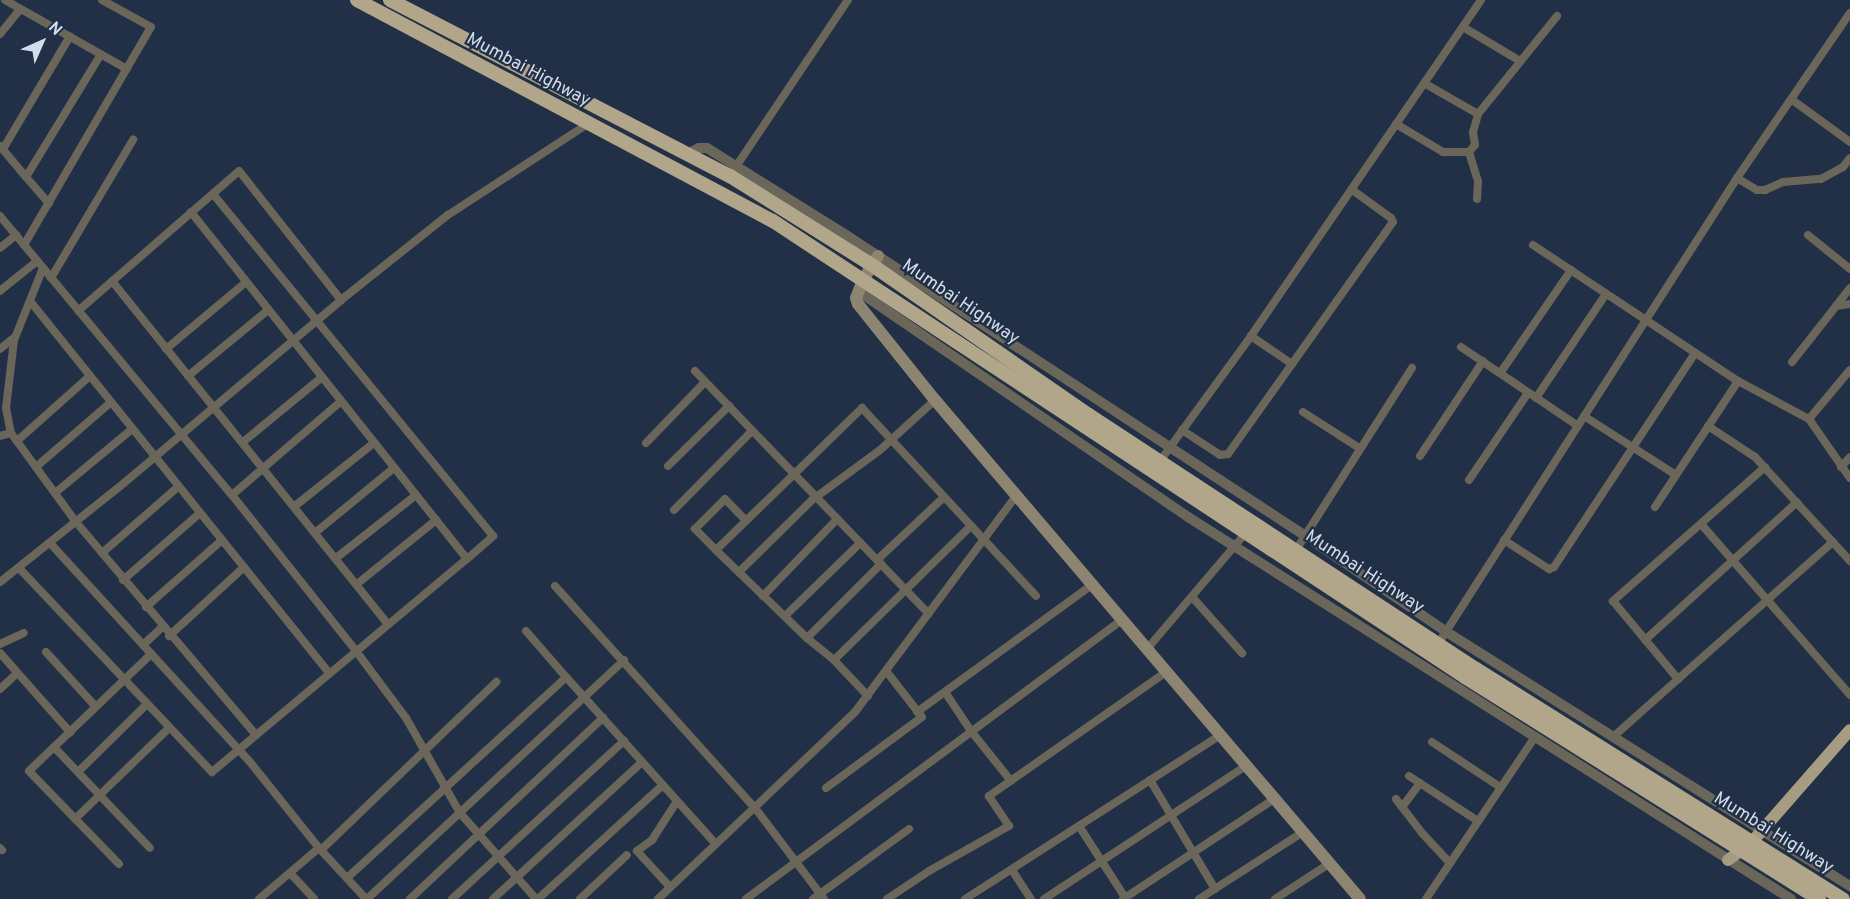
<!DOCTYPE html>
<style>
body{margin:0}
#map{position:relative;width:1850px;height:899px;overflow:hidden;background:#213046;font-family:Overpass,sans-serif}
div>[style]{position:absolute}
.minor>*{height:8px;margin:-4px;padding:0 4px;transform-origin:4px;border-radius:4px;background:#6b665a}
.tertiary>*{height:10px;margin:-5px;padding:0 5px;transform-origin:5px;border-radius:5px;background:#6b665a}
.secondary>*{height:12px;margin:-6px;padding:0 6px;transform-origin:6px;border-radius:6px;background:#8d8471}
.primary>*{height:12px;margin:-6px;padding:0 6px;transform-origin:6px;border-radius:6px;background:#a69c82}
.trunk>*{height:14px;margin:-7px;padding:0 7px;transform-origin:7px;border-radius:7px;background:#b2a68a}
span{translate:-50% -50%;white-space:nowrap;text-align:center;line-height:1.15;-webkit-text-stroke:4.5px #213046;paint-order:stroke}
.street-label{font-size:18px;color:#d2dcea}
.north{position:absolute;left:12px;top:12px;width:60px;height:60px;-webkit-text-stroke:4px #213046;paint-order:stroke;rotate:45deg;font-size:16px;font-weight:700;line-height:24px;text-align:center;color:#d2dcea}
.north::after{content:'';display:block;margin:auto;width:21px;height:27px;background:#d2dcea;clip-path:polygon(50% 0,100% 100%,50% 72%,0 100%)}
</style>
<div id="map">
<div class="minor">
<div style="left:5px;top:0;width:140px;rotate:29.5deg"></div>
<div style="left:1463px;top:27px;width:66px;rotate:30.8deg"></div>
<div style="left:0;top:34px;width:32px;rotate:-51deg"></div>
<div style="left:1424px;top:83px;width:62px;rotate:29.9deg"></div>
<div style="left:1791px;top:99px;width:73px;rotate:36.1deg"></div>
<div style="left:1396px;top:124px;width:55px;rotate:30.8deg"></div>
<div style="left:1443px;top:152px;width:26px"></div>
<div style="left:1469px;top:152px;width:30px;rotate:73deg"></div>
<div style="left:1478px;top:181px;width:18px;rotate:93deg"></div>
<div style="left:0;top:146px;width:40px;rotate:50deg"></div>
<div style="left:26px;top:177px;width:144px;rotate:-58.6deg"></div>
<div style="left:3px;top:149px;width:131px;rotate:-59.3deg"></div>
<div style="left:1469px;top:152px;width:9px;rotate:-49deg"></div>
<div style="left:1475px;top:145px;width:13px;rotate:-99deg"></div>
<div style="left:1473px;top:132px;width:19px;rotate:-74deg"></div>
<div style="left:1478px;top:114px;width:126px;rotate:-51.1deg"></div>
<div style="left:733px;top:171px;width:206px;rotate:-56.1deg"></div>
<div style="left:26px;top:177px;width:35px;rotate:49deg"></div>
<div style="left:1737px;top:178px;width:23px;rotate:31deg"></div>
<div style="left:1757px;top:190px;width:8px"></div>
<div style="left:1765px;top:190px;width:20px;rotate:-24deg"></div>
<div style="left:1783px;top:182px;width:38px;rotate:-5deg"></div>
<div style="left:1821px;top:179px;width:25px;rotate:-29deg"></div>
<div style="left:1843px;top:167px;width:11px;rotate:-52deg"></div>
<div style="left:191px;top:212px;width:443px;rotate:51.5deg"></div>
<div style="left:467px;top:559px;width:35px;rotate:-41deg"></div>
<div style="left:493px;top:536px;width:442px;rotate:-129.3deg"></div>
<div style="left:0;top:216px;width:363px;rotate:50.3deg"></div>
<div style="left:232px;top:495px;width:199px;rotate:51.5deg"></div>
<div style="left:356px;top:651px;width:84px;rotate:53.3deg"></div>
<div style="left:406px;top:718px;width:109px;rotate:60.4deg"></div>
<div style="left:460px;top:813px;width:115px;rotate:48.5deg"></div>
<div style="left:1808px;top:235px;width:54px;rotate:39deg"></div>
<div style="left:24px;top:245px;width:252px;rotate:-59.8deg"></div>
<div style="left:151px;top:27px;width:56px;rotate:-151.1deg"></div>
<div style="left:1533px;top:245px;width:246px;rotate:33.6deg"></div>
<div style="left:1738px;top:381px;width:81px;rotate:28.2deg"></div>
<div style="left:1809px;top:419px;width:72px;rotate:55.2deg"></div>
<div style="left:0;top:248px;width:21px;rotate:-39deg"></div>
<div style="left:43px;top:268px;width:78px;rotate:111.9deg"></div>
<div style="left:14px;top:340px;width:68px;rotate:96.7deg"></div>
<div style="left:6px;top:408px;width:25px;rotate:79deg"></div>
<div style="left:11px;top:433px;width:110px;rotate:53.9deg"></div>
<div style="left:76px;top:522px;width:279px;rotate:49.8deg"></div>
<div style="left:51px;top:278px;width:161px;rotate:-59.3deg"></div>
<div style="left:112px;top:281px;width:440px;rotate:51.2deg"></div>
<div style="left:0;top:291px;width:48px;rotate:-39deg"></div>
<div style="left:341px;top:300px;width:137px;rotate:-38.5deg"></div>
<div style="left:448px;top:215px;width:168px;rotate:-33.1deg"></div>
<div style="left:30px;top:301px;width:477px;rotate:51.2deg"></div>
<div style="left:1836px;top:306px;width:23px;rotate:-52deg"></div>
<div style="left:1461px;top:347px;width:141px;rotate:34deg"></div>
<div style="left:0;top:349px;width:19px;rotate:-39deg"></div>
<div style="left:166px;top:349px;width:104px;rotate:-39.9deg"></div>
<div style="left:1792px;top:362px;width:71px;rotate:-51.8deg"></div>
<div style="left:1836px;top:306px;width:14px;rotate:-8deg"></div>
<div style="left:1292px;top:364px;width:174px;rotate:-54.6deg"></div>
<div style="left:1393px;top:222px;width:4px;rotate:-117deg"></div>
<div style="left:1391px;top:218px;width:49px;rotate:-144.1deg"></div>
<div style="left:695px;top:371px;width:337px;rotate:46.1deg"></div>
<div style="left:1501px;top:372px;width:124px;rotate:-55.5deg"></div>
<div style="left:188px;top:376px;width:104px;rotate:-39.5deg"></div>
<div style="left:1536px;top:398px;width:125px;rotate:-56.1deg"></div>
<div style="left:1303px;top:412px;width:67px;rotate:32.7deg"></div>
<div style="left:1584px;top:416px;width:109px;rotate:32.7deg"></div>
<div style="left:1809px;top:419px;width:64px;rotate:-50.1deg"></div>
<div style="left:1708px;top:426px;width:56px;rotate:33.4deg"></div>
<div style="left:1755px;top:457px;width:141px;rotate:47.6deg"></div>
<div style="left:1182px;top:430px;width:45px;rotate:33.3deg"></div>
<div style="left:1220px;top:455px;width:8px;rotate:-7deg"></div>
<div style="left:1228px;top:454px;width:110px;rotate:-54.6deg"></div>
<div style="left:1292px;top:364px;width:50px;rotate:-145.7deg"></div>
<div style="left:0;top:436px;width:11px;rotate:-15deg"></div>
<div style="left:17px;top:441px;width:98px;rotate:-41.7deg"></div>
<div style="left:243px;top:442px;width:101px;rotate:-39.4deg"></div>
<div style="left:646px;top:443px;width:85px;rotate:-46deg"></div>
<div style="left:1420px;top:456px;width:114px;rotate:-56.4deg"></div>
<div style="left:1160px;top:461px;width:155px;rotate:-53.9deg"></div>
<div style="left:1251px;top:336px;width:407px;rotate:-55.6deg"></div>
<div style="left:668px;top:466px;width:86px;rotate:-44.5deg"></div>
<div style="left:36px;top:467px;width:99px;rotate:-40.9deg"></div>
<div style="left:1765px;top:467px;width:203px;rotate:138.6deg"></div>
<div style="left:1613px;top:601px;width:102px;rotate:50.2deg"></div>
<div style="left:1678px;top:679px;width:207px;rotate:-41.5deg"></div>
<div style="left:1841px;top:467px;width:13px;rotate:-48deg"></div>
<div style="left:1469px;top:480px;width:105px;rotate:-55.9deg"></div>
<div style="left:55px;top:493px;width:100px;rotate:-39.7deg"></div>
<div style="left:232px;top:495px;width:143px;rotate:-40.7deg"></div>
<div style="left:295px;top:506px;width:101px;rotate:-38.6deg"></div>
<div style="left:1655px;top:507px;width:151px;rotate:-56.6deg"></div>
<div style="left:674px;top:510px;width:111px;rotate:-45.4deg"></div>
<div style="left:1701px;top:524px;width:227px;rotate:48.9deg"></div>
<div style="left:316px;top:532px;width:101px;rotate:-39.4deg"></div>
<div style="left:1504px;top:540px;width:54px;rotate:32.8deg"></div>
<div style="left:1549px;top:569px;width:5px;rotate:-22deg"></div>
<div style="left:1554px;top:567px;width:256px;rotate:-56.6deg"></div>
<div style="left:50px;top:543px;width:297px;rotate:47.6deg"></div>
<div style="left:250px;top:762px;width:110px;rotate:51.3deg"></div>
<div style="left:319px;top:848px;width:69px;rotate:47.3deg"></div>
<div style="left:716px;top:550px;width:30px;rotate:-135deg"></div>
<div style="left:695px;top:529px;width:42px;rotate:-45deg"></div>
<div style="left:725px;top:499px;width:30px;rotate:46deg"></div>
<div style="left:1296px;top:550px;width:216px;rotate:-57.5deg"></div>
<div style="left:102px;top:553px;width:102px;rotate:-41deg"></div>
<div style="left:336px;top:558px;width:102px;rotate:-38.2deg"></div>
<div style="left:877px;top:560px;width:92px;rotate:-43.2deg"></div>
<div style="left:19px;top:568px;width:281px;rotate:46.6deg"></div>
<div style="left:212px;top:772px;width:332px;rotate:-39.9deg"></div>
<div style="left:739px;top:572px;width:103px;rotate:-44.6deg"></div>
<div style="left:812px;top:500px;width:84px;rotate:-36.3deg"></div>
<div style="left:880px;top:450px;width:74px;rotate:-42.3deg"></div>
<div style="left:123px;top:580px;width:102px;rotate:-41deg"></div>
<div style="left:0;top:582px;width:159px;rotate:-38.6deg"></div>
<div style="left:124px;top:483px;width:284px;rotate:-40.1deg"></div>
<div style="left:341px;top:300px;width:164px;rotate:-128.3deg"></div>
<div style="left:239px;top:171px;width:213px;rotate:139deg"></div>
<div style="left:357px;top:584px;width:102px;rotate:-39deg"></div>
<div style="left:555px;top:586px;width:299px;rotate:48deg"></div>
<div style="left:755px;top:808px;width:114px;rotate:52.8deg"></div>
<div style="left:763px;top:596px;width:107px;rotate:-46.1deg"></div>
<div style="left:1193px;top:598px;width:74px;rotate:48.3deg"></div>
<div style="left:146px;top:607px;width:101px;rotate:-41.4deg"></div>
<div style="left:785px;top:616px;width:105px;rotate:-44.2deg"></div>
<div style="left:526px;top:631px;width:61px;rotate:49deg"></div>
<div style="left:169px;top:636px;width:102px;rotate:-42.6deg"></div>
<div style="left:807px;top:638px;width:105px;rotate:-45deg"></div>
<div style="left:1645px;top:640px;width:205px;rotate:-42.2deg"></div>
<div style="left:0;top:644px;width:26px;rotate:-25deg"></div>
<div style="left:1438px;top:644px;width:554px;rotate:-57.31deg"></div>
<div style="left:1737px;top:178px;width:200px;rotate:-55.6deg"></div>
<div style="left:143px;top:645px;width:26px;rotate:-43deg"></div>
<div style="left:1147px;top:649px;width:151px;rotate:-49.6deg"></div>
<div style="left:46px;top:652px;width:74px;rotate:47.7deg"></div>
<div style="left:0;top:653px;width:106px;rotate:48.5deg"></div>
<div style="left:834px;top:660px;width:192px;rotate:-44.4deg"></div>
<div style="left:0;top:689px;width:23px;rotate:-43deg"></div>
<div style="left:945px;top:692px;width:47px;rotate:56.3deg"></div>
<div style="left:971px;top:731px;width:64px;rotate:51.3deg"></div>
<div style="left:868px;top:696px;width:50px;rotate:-133.4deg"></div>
<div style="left:834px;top:660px;width:35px;rotate:-141deg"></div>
<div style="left:807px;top:638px;width:127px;rotate:-136deg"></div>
<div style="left:716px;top:550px;width:204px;rotate:-44.2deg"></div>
<div style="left:862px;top:408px;width:256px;rotate:47.2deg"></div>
<div style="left:917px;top:712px;width:216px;rotate:-36deg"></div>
<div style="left:1613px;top:737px;width:87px;rotate:-41.7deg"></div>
<div style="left:1432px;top:742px;width:82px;rotate:33.5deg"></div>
<div style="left:54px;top:747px;width:139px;rotate:46.5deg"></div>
<div style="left:78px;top:772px;width:97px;rotate:-44.6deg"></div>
<div style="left:1409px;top:776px;width:82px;rotate:33.1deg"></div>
<div style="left:1150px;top:780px;width:127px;rotate:59.2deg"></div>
<div style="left:826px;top:788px;width:119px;rotate:-36.5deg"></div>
<div style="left:922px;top:717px;width:58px;rotate:-128deg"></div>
<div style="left:1396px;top:799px;width:43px;rotate:52.6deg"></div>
<div style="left:1422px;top:833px;width:41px;rotate:47deg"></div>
<div style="left:1402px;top:807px;width:30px;rotate:-53deg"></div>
<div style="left:75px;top:819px;width:131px;rotate:-44.1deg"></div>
<div style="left:1079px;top:826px;width:87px;rotate:57.2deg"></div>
<div style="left:0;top:848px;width:3px;rotate:45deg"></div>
<div style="left:321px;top:850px;width:243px;rotate:-43.8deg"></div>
<div style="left:119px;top:864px;width:129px;rotate:-134.1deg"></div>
<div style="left:29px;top:771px;width:169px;rotate:-43.8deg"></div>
<div style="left:1012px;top:870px;width:35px;rotate:57deg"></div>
<div style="left:290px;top:873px;width:35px;rotate:47deg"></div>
<div style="left:347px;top:878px;width:297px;rotate:-42.5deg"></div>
<div style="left:566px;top:677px;width:224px;rotate:48.1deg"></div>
<div style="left:670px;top:887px;width:49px;rotate:-132.5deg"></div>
<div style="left:637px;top:851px;width:19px;rotate:-36deg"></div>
<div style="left:652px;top:840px;width:46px;rotate:-57.3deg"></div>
<div style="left:259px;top:899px;width:79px;rotate:-40.4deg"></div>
<div style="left:367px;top:899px;width:351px;rotate:-42.9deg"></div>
<div style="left:410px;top:899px;width:265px;rotate:-43.2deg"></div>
<div style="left:452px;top:899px;width:234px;rotate:-42.6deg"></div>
<div style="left:493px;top:899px;width:202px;rotate:-42.6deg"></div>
<div style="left:538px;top:899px;width:169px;rotate:-42.4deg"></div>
<div style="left:580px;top:899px;width:64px;rotate:-43.1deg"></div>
<div style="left:658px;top:899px;width:272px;rotate:-43.5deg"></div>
<div style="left:855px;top:712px;width:269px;rotate:-53.3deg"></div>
<div style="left:746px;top:899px;width:468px;rotate:-36.6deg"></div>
<div style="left:813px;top:899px;width:119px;rotate:-36.1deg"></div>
<div style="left:887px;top:899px;width:50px;rotate:-33.7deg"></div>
<div style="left:929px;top:871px;width:92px;rotate:-29.4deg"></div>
<div style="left:1009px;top:826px;width:36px;rotate:-124deg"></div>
<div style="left:989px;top:796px;width:216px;rotate:-35deg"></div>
<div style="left:965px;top:899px;width:303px;rotate:-32.7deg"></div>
<div style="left:1044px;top:899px;width:242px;rotate:-33.4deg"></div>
<div style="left:1123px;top:899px;width:181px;rotate:-33.5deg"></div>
<div style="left:1199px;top:899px;width:124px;rotate:-32.8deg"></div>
<div style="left:1275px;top:899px;width:66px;rotate:-33.2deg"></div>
<div style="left:1426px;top:899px;width:194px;rotate:-56.1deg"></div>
</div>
<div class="tertiary">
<div style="left:687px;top:154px;width:13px;rotate:-27deg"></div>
<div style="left:699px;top:148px;width:8px"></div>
<div style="left:707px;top:148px;width:164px;rotate:32deg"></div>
<div style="left:846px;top:235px;width:548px;rotate:33.23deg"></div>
<div style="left:1304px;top:535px;width:171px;rotate:34.2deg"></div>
<div style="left:1445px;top:631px;width:479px;rotate:32.2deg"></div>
<div style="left:858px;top:291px;width:400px;rotate:34.4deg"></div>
<div style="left:1188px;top:517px;width:714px;rotate:32.35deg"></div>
</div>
<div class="secondary">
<div style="left:878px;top:256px;width:28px;rotate:122deg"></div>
<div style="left:863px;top:280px;width:19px;rotate:111deg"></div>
<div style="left:856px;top:298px;width:6px;rotate:72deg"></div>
<div style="left:858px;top:304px;width:123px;rotate:51.3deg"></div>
<div style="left:935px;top:400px;width:655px;rotate:49.58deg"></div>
</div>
<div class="primary">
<div style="left:1728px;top:860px;width:29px;rotate:-36deg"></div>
<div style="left:1751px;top:843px;width:150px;rotate:-48.8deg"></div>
</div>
<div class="trunk">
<div style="left:357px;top:0;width:471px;rotate:28deg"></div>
<div style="left:773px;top:221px;width:829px;rotate:33.38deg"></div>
<div style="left:1465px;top:677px;width:418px;rotate:32.1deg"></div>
<div style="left:390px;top:0;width:383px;rotate:27.4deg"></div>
<div style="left:730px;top:176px;width:168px;rotate:32.1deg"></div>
<div style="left:872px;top:265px;width:264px;rotate:34.7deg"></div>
<div style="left:1089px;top:415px;width:463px;rotate:33.3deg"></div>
<div style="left:1476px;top:669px;width:433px;rotate:32.1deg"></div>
</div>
<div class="street-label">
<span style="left:528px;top:71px;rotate:28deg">Mumbai Highway</span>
<span style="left:960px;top:303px;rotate:34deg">Mumbai Highway</span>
<span style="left:1364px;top:573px;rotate:33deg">Mumbai Highway</span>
<span style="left:1773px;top:834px;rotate:32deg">Mumbai Highway</span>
</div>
<div class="north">N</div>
</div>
